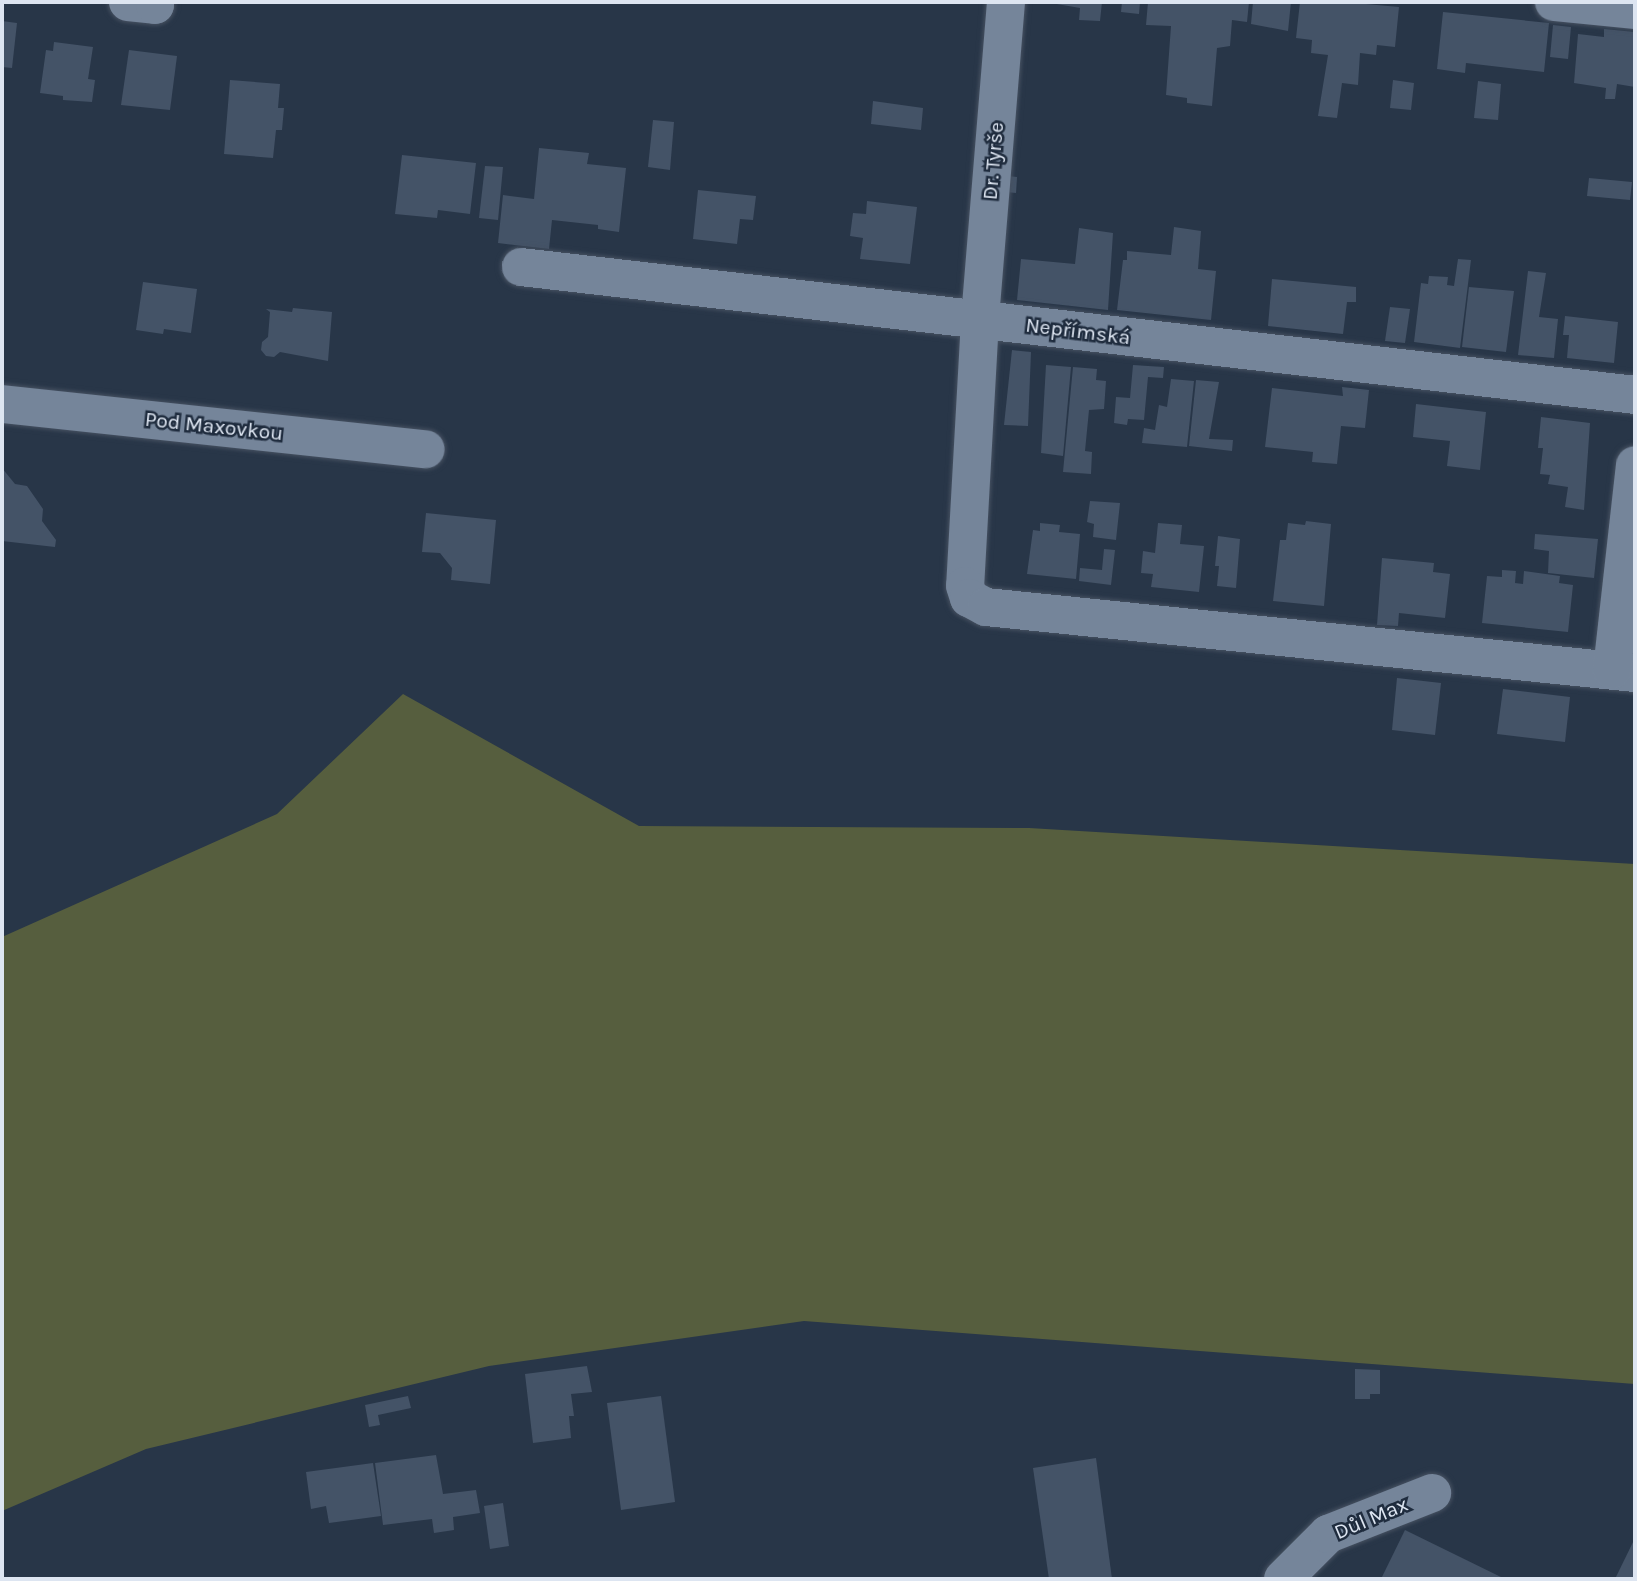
<!DOCTYPE html>
<meta charset="utf-8">
<style>
body{margin:0}
#map{position:relative;width:1637px;height:1581px;overflow:hidden;background:#283648;font-family:Karla,sans-serif}
div>[style]{position:absolute}
.green>*{inset:0;background:#565e3e}
.building>*{inset:0;background:#445367}
.roads{filter:drop-shadow(0 0 2px #465161) drop-shadow(0 0 2px #465161)}
.minor>*{height:38px;margin:-19px;padding:0 19px;transform-origin:19px;border-radius:19px;background:#75859a}
span{translate:-50% -50%;white-space:nowrap;text-align:center;line-height:1.15;-webkit-text-stroke:5px #1f2c3e;paint-order:stroke}
.street-label{font-size:21px;color:#dde5f1}
.frame{position:absolute;inset:0;border:4px solid #dde5f1;pointer-events:none}
</style>
<div id="map">
<div class="green">
<div style="clip-path:polygon(403px 694px,639px 826px,1029px 828px,1635px 864px,1635px 1384px,804px 1321px,489px 1366px,146px 1449px,2px 1511px,2px 937px,277px 814px)"></div>
</div>
<div class="building">
<div style="clip-path:polygon(1045px 2px,1102px 2px,1100px 21px,1079px 20px,1080px 8px)"></div>
<div style="clip-path:polygon(1122px 2px,1140px 2px,1139px 14px,1121px 12px)"></div>
<div style="clip-path:polygon(1148px 2px,1249px 2px,1247px 22px,1232px 20px,1230px 46px,1217px 48px,1212px 106px,1187px 103px,1187px 98px,1166px 95px,1171px 26px,1146px 25px)"></div>
<div style="clip-path:polygon(1253px 2px,1291px 2px,1288px 31px,1251px 24px)"></div>
<div style="clip-path:polygon(1300px 2px,1344px 2px,1399px 7px,1395px 47px,1377px 45px,1376px 55px,1360px 53px,1358px 85px,1342px 83px,1337px 118px,1318px 116px,1328px 55px,1311px 53px,1312px 40px,1296px 38px)"></div>
<div style="clip-path:polygon(1443px 12px,1549px 23px,1544px 72px,1466px 63px,1465px 73px,1437px 69px)"></div>
<div style="clip-path:polygon(2px 21px,17px 23px,12px 68px,2px 67px)"></div>
<div style="clip-path:polygon(1553px 25px,1571px 27px,1568px 59px,1550px 57px)"></div>
<div style="clip-path:polygon(1604px 29px,1635px 32px,1635px 87px,1617px 84px,1615px 99px,1605px 99px,1606px 88px,1574px 83px,1578px 34px,1604px 37px)"></div>
<div style="clip-path:polygon(54px 42px,93px 47px,88px 79px,95px 80px,92px 102px,63px 100px,63px 96px,40px 93px,46px 50px,53px 51px)"></div>
<div style="clip-path:polygon(129px 50px,177px 56px,170px 110px,121px 105px)"></div>
<div style="clip-path:polygon(230px 80px,280px 84px,278px 108px,284px 108px,282px 130px,276px 130px,273px 158px,224px 154px)"></div>
<div style="clip-path:polygon(1393px 80px,1414px 83px,1411px 110px,1390px 108px)"></div>
<div style="clip-path:polygon(1478px 81px,1501px 84px,1498px 120px,1474px 118px)"></div>
<div style="clip-path:polygon(873px 101px,923px 108px,921px 130px,871px 124px)"></div>
<div style="clip-path:polygon(653px 120px,674px 122px,670px 170px,648px 167px)"></div>
<div style="clip-path:polygon(539px 148px,589px 153px,587px 164px,626px 168px,619px 232px,598px 229px,598px 225px,552px 220px,549px 249px,498px 243px,503px 195px,534px 199px)"></div>
<div style="clip-path:polygon(402px 155px,476px 163px,470px 214px,438px 210px,437px 218px,395px 214px)"></div>
<div style="clip-path:polygon(485px 166px,503px 167px,498px 220px,479px 218px)"></div>
<div style="clip-path:polygon(1008px 176px,1017px 177px,1016px 193px,1006px 192px)"></div>
<div style="clip-path:polygon(1589px 178px,1632px 182px,1630px 200px,1587px 196px)"></div>
<div style="clip-path:polygon(698px 190px,756px 196px,753px 220px,740px 219px,737px 244px,693px 239px)"></div>
<div style="clip-path:polygon(867px 201px,917px 207px,910px 264px,860px 259px,863px 238px,850px 236px,853px 213px,866px 214px)"></div>
<div style="clip-path:polygon(1174px 227px,1201px 231px,1198px 269px,1216px 271px,1211px 320px,1117px 310px,1123px 260px,1127px 260px,1127px 251px,1171px 255px)"></div>
<div style="clip-path:polygon(1079px 228px,1113px 233px,1108px 310px,1017px 300px,1021px 259px,1075px 264px)"></div>
<div style="clip-path:polygon(1458px 259px,1471px 260px,1460px 348px,1414px 342px,1421px 283px,1428px 284px,1429px 276px,1448px 277px,1447px 285px,1454px 286px)"></div>
<div style="clip-path:polygon(1528px 271px,1546px 273px,1539px 317px,1558px 319px,1554px 358px,1518px 355px)"></div>
<div style="clip-path:polygon(1272px 279px,1356px 287px,1356px 302px,1347px 302px,1343px 334px,1268px 326px)"></div>
<div style="clip-path:polygon(143px 282px,197px 289px,191px 333px,164px 329px,163px 334px,136px 330px)"></div>
<div style="clip-path:polygon(1469px 287px,1514px 291px,1506px 352px,1462px 347px)"></div>
<div style="clip-path:polygon(1390px 307px,1410px 309px,1405px 343px,1385px 341px)"></div>
<div style="clip-path:polygon(293px 308px,332px 312px,328px 361px,280px 352px,274px 357px,266px 356px,261px 350px,262px 342px,268px 337px,270px 312px,266px 309px,292px 312px)"></div>
<div style="clip-path:polygon(1565px 316px,1618px 322px,1614px 363px,1567px 358px,1569px 335px,1563px 335px)"></div>
<div style="clip-path:polygon(1012px 350px,1031px 352px,1028px 426px,1004px 425px)"></div>
<div style="clip-path:polygon(1046px 365px,1071px 367px,1063px 456px,1041px 453px)"></div>
<div style="clip-path:polygon(1133px 365px,1164px 367px,1163px 378px,1148px 377px,1144px 420px,1128px 419px,1127px 425px,1114px 423px,1116px 397px,1130px 398px)"></div>
<div style="clip-path:polygon(1073px 367px,1097px 369px,1096px 380px,1106px 381px,1104px 409px,1089px 410px,1085px 451px,1092px 452px,1091px 474px,1063px 472px)"></div>
<div style="clip-path:polygon(1171px 379px,1194px 381px,1187px 447px,1142px 443px,1144px 428px,1155px 430px,1159px 405px,1167px 407px)"></div>
<div style="clip-path:polygon(1196px 380px,1219px 382px,1209px 439px,1233px 440px,1232px 451px,1189px 446px)"></div>
<div style="clip-path:polygon(1342px 387px,1369px 390px,1365px 428px,1341px 426px,1337px 464px,1312px 462px,1313px 452px,1265px 447px,1272px 388px,1343px 396px)"></div>
<div style="clip-path:polygon(1416px 404px,1486px 412px,1480px 470px,1447px 466px,1450px 441px,1413px 437px)"></div>
<div style="clip-path:polygon(1541px 417px,1590px 423px,1584px 510px,1565px 507px,1568px 487px,1548px 484px,1550px 475px,1540px 474px,1543px 448px,1538px 448px)"></div>
<div style="clip-path:polygon(2px 468px,15px 484px,27px 486px,43px 509px,42px 521px,56px 540px,55px 547px,2px 541px)"></div>
<div style="clip-path:polygon(1090px 501px,1120px 503px,1116px 540px,1093px 537px,1094px 524px,1087px 522px)"></div>
<div style="clip-path:polygon(426px 513px,496px 520px,490px 584px,451px 580px,452px 568px,440px 553px,422px 552px)"></div>
<div style="clip-path:polygon(1306px 521px,1331px 524px,1324px 606px,1273px 601px,1280px 540px,1286px 540px,1288px 523px,1305px 525px)"></div>
<div style="clip-path:polygon(1040px 523px,1060px 525px,1059px 532px,1080px 534px,1076px 579px,1027px 574px,1033px 530px,1040px 531px)"></div>
<div style="clip-path:polygon(1158px 523px,1182px 525px,1180px 544px,1204px 546px,1199px 592px,1151px 587px,1153px 574px,1141px 573px,1143px 551px,1155px 553px)"></div>
<div style="clip-path:polygon(1535px 534px,1598px 539px,1594px 578px,1548px 573px,1549px 551px,1534px 549px)"></div>
<div style="clip-path:polygon(1218px 536px,1240px 539px,1236px 588px,1217px 586px,1219px 566px,1215px 566px)"></div>
<div style="clip-path:polygon(1104px 549px,1115px 550px,1111px 585px,1079px 581px,1080px 568px,1102px 570px)"></div>
<div style="clip-path:polygon(1382px 558px,1434px 563px,1433px 572px,1450px 574px,1445px 618px,1399px 613px,1398px 626px,1377px 625px)"></div>
<div style="clip-path:polygon(1502px 570px,1516px 571px,1515px 583px,1523px 584px,1524px 571px,1560px 576px,1559px 583px,1573px 585px,1568px 632px,1482px 623px,1487px 576px,1502px 577px)"></div>
<div style="clip-path:polygon(1397px 678px,1441px 683px,1435px 735px,1392px 730px)"></div>
<div style="clip-path:polygon(1503px 689px,1570px 697px,1565px 742px,1497px 734px)"></div>
<div style="clip-path:polygon(587px 1366px,592px 1392px,571px 1394px,574px 1416px,569px 1416px,571px 1438px,533px 1443px,525px 1374px)"></div>
<div style="clip-path:polygon(1355px 1369px,1380px 1370px,1380px 1394px,1370px 1394px,1370px 1399px,1355px 1399px)"></div>
<div style="clip-path:polygon(408px 1396px,411px 1408px,378px 1415px,380px 1425px,369px 1427px,365px 1405px)"></div>
<div style="clip-path:polygon(661px 1396px,675px 1502px,621px 1510px,607px 1403px)"></div>
<div style="clip-path:polygon(436px 1455px,443px 1494px,476px 1490px,480px 1513px,453px 1517px,454px 1530px,434px 1533px,432px 1519px,383px 1525px,375px 1463px)"></div>
<div style="clip-path:polygon(1096px 1458px,1112px 1579px,1049px 1579px,1033px 1468px)"></div>
<div style="clip-path:polygon(373px 1463px,381px 1516px,329px 1523px,326px 1506px,311px 1509px,306px 1472px)"></div>
<div style="clip-path:polygon(503px 1503px,509px 1546px,490px 1549px,484px 1506px)"></div>
<div style="clip-path:polygon(1405px 1530px,1505px 1579px,1381px 1579px)"></div>
<div style="clip-path:polygon(1635px 1538px,1635px 1579px,1615px 1579px)"></div>
</div>
<div class="roads">
<div class="minor">
<div style="left:128px;top:2px;width:27px;rotate:6deg"></div>
<div style="left:155px;top:5px;width:3px;rotate:-90deg"></div>
<div style="left:1006px;top:2px;width:319px;rotate:94.7deg"></div>
<div style="left:980px;top:320px;width:266px;rotate:93.2deg"></div>
<div style="left:965px;top:586px;width:13px;rotate:72deg"></div>
<div style="left:969px;top:598px;width:19px;rotate:28deg"></div>
<div style="left:986px;top:607px;width:652px;rotate:5.81deg"></div>
<div style="left:1554px;top:2px;width:81px;rotate:5.6deg"></div>
<div style="left:521px;top:267px;width:1121px;rotate:6.55deg"></div>
<div style="left:2px;top:404px;width:426px;rotate:6.1deg"></div>
<div style="left:1612px;top:670px;width:206px;rotate:-83.6deg"></div>
<div style="left:1283px;top:1579px;width:64px;rotate:-45deg"></div>
<div style="left:1328px;top:1534px;width:112px;rotate:-21.5deg"></div>
</div>
</div>
<div class="street-label">
<span style="left:993px;top:161px;rotate:-85deg">Dr. Tyrše</span>
<span style="left:1078px;top:331px;rotate:7deg">Nepřímská</span>
<span style="left:214px;top:426px;rotate:6deg">Pod Maxovkou</span>
<span style="left:1371px;top:1518px;rotate:-23deg">Důl Max</span>
</div>
<div class="frame"></div>
</div>
